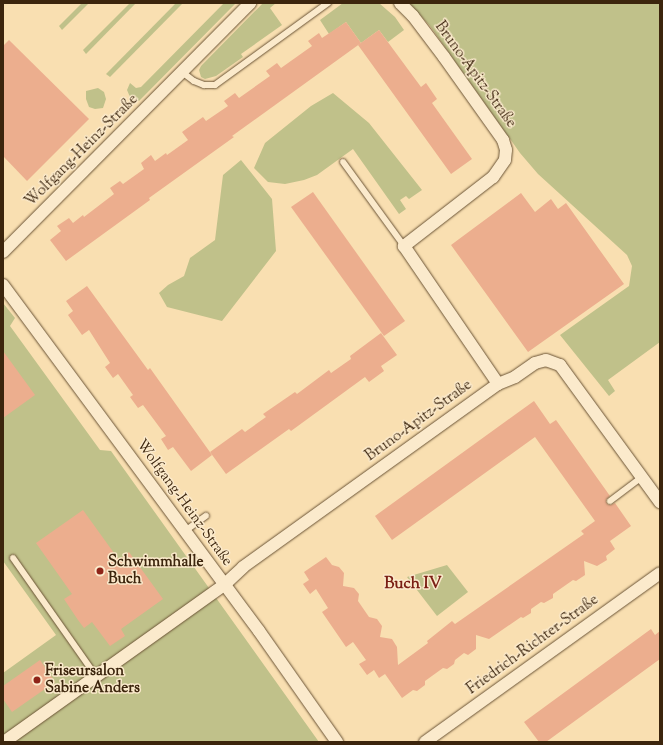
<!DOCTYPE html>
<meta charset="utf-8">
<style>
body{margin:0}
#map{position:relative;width:663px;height:745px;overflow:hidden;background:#f9dfb1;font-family:"Sorts Mill Goudy",serif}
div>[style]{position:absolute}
.green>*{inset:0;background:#c0c18a}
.building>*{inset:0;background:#ecae8e}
.roads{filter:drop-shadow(0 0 1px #6b5436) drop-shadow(0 0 1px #6b5436)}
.lane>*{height:6px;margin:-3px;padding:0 3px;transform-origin:3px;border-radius:3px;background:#fbeacc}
.street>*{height:12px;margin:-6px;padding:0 6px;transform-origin:6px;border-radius:6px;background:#fbeacc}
.dots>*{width:11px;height:11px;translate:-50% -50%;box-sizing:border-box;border:2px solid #fbeacc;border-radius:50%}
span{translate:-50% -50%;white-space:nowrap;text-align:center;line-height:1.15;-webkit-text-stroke:3px #fbeacc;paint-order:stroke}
.street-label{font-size:15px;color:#3c250d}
.poi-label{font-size:15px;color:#3c250d;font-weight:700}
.left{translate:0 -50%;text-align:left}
.neighbourhood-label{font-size:16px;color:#7a1f14;font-weight:700}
.frame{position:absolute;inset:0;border:4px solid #3c250d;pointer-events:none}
</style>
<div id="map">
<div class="green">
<div style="clip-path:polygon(82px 3px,89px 3px,62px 30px,59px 26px)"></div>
<div style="clip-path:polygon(130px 3px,136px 3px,86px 54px,83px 50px)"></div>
<div style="clip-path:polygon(176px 3px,183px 3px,110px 77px,106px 74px)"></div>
<div style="clip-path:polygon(224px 3px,236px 3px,139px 101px,130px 97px,127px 90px,130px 83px,136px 88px,141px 87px)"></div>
<div style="clip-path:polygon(263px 3px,276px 3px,270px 8px,282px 25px,241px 54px,243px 57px,216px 76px,205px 79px,201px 77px,199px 70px,201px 66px)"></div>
<div style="clip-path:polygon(343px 3px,379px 3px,395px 17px,404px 30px,388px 42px,379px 30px,361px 43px,346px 22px,329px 34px,320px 20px)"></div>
<div style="clip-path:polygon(409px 3px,660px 3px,660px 342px,608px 380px,615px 391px,609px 396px,560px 335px,629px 286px,632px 266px,627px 255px,538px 174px,520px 153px,430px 26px)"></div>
<div style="clip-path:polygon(98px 88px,104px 92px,106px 99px,103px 108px,95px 109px,89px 107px,86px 99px,86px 91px)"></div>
<div style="clip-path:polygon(333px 93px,369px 123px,422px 190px,409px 199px,406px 196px,400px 200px,406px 209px,399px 214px,353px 149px,317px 175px,304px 180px,285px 184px,268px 182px,254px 168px,265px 143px,311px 106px)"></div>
<div style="clip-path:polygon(241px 160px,272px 199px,276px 251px,222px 321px,167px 307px,159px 293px,168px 285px,184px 276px,190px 258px,215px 240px,223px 175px)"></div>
<div style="clip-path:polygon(3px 303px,15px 318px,10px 326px,100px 450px,111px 451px,319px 742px,3px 742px,3px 673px,56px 635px,3px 561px)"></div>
<div style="clip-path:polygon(447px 565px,468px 592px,437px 616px,407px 577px)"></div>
</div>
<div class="building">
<div style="clip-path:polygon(346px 22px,361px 43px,232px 136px,234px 137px,149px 198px,150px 200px,66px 261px,50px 240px,61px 231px,57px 226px,69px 218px,73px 223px,83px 215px,84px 217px,114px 194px,110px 188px,120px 181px,123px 184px,144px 169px,141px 163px,151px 155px,155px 161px,166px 153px,167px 155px,188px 140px,182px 132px,203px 117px,206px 121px,228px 106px,224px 101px,235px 93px,239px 98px,270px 76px,266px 71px,277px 63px,281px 68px,312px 46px,308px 41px,319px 33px,322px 38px)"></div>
<div style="clip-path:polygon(379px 30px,421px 87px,426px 83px,437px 99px,432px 103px,472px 159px,451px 174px,358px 45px)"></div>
<div style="clip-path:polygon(9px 40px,89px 119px,27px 181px,3px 156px,3px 46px)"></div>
<div style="clip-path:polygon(313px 192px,405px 321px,384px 336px,291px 207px)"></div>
<div style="clip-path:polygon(521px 193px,535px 212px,551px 199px,558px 209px,566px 203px,624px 284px,528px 352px,451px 245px)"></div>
<div style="clip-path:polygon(87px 286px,148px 370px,150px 368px,212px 455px,191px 471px,173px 447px,168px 450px,161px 439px,166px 436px,143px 405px,138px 408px,130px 397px,133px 395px,118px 374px,113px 378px,105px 367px,110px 363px,89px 330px,82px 335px,68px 315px,73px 311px,66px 301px)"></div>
<div style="clip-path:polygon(381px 333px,397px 355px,381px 366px,384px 371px,369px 382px,365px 377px,291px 431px,289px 429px,226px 474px,210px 452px,242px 429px,245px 432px,266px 417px,263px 414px,295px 392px,297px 394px,329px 370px,331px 373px,351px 359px,350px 356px)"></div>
<div style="clip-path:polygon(3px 351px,35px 395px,3px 418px)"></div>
<div style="clip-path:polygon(534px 401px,550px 424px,556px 420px,610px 496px,606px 500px,607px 504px,611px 505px,615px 503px,631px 526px,610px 541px,615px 549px,606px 556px,607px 560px,597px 566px,584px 561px,585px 575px,576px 581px,573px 580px,553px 594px,553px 598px,544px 603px,541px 602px,531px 609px,531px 613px,523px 618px,521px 617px,489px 639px,476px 635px,476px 649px,468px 655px,464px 653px,455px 660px,454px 664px,447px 669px,443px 668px,425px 681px,425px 685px,417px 691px,413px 690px,402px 698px,385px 674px,379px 678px,374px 670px,367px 675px,359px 664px,366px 660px,353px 642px,346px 647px,322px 612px,328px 608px,316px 589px,310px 594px,303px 584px,309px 580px,304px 572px,326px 557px,332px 565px,339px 567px,344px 573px,343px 586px,354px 588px,359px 594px,358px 601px,369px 617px,377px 619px,382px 626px,380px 637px,392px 639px,397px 647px,398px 665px,428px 643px,427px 641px,452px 621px,455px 624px,584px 534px,581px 531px,595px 521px,535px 437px,392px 540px,375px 516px)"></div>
<div style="clip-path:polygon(83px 510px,119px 560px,129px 552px,163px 599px,121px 629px,125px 636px,110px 646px,92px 622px,84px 628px,78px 620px,64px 599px,72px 594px,36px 543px)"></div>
<div style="clip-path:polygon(651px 629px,655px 635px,660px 631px,660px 659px,546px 742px,539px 742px,524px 722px)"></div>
<div style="clip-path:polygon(40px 660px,55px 682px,12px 712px,3px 699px,3px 686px)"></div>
</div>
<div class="roads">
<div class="lane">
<div style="left:182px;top:72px;width:15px;rotate:37deg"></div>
<div style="left:194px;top:81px;width:11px;rotate:22deg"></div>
<div style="left:204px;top:85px;width:11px"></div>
<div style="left:215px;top:85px;width:140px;rotate:-36deg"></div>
<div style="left:343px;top:162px;width:104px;rotate:54deg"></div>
<div style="left:610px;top:501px;width:40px;rotate:-37deg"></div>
<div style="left:185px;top:531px;width:26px;rotate:-36deg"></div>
<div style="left:13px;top:558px;width:144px;rotate:54.9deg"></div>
</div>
<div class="street">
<div style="left:400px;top:3px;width:18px;rotate:45deg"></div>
<div style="left:413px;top:16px;width:51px;rotate:52.9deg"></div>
<div style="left:444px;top:57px;width:102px;rotate:54.6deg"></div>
<div style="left:503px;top:140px;width:10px;rotate:73deg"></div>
<div style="left:506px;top:150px;width:10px;rotate:96deg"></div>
<div style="left:505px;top:160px;width:21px;rotate:125deg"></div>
<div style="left:493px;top:177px;width:113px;rotate:142.2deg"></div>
<div style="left:404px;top:246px;width:167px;rotate:55.7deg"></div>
<div style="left:3px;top:252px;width:351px;rotate:-45.2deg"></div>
<div style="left:3px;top:285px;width:430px;rotate:53.5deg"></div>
<div style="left:259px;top:631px;width:136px;rotate:54.9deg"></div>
<div style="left:4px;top:742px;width:270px;rotate:-35.5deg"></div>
<div style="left:224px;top:585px;width:26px;rotate:-43deg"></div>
<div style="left:243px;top:567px;width:314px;rotate:-35.7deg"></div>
<div style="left:498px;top:384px;width:18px;rotate:-22deg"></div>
<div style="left:515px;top:377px;width:24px;rotate:-35deg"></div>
<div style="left:535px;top:363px;width:11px;rotate:-15deg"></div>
<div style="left:546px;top:360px;width:15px;rotate:20deg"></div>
<div style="left:560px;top:365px;width:170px;rotate:53.9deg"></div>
<div style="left:425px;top:742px;width:289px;rotate:-35.7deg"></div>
</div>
</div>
<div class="dots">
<div style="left:100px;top:571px;background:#8f2418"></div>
<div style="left:37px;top:680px;background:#8f2418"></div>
</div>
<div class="street-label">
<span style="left:475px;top:75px;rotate:54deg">Bruno-Apitz-Straße</span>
<span style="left:82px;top:151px;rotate:-45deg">Wolfgang-Heinz-Straße</span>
<span style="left:419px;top:421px;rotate:-36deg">Bruno-Apitz-Straße</span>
<span style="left:184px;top:503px;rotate:54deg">Wolfgang-Heinz-Straße</span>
<span style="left:533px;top:645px;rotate:-36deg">Friedrich-Richter-Straße</span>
</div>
<div class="poi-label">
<span class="left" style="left:108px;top:571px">Schwimmhalle<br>Buch</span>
<span class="left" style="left:45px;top:680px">Friseursalon<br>Sabine Anders</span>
</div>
<div class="neighbourhood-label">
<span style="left:413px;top:585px">Buch IV</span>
</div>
<div class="frame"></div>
</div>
